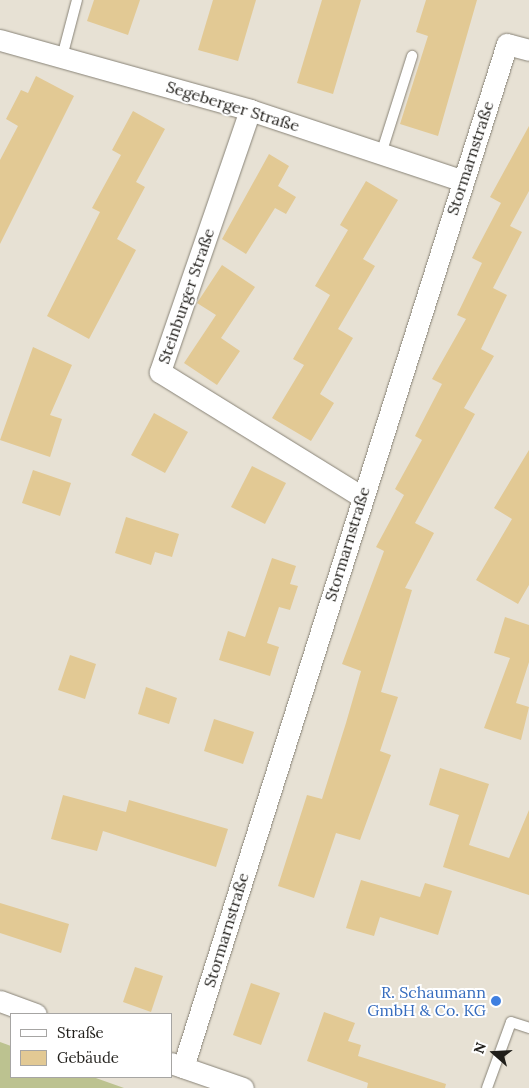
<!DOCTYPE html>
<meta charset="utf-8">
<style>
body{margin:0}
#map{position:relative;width:529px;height:1088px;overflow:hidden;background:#e7e1d4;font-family:Lora,serif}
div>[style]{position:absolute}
.green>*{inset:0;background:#bcc290}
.building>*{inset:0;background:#e2c994}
.roads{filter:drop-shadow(0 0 1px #888377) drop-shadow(0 0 1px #888377)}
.lane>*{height:10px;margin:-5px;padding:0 5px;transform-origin:5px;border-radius:5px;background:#fff}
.street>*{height:21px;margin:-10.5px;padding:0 10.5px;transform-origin:10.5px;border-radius:10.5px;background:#fff}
.dots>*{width:14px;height:14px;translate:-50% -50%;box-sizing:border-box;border:2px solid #fff;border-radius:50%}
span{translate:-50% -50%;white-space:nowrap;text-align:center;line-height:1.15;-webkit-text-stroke:4px #fff;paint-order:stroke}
.street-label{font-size:16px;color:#201e1a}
.shop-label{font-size:16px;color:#366cbe}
.right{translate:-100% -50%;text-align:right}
.legend{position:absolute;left:10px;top:1013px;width:162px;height:65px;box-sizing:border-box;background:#fff;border:1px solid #a6a5a3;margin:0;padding:6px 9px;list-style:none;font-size:15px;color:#201e1a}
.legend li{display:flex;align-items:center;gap:10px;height:25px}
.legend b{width:25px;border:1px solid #a6a5a3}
.north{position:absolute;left:469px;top:1028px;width:50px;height:50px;-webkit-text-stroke:4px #fff;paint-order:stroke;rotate:289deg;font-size:14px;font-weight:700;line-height:20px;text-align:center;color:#201e1a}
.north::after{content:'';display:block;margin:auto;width:18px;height:22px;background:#201e1a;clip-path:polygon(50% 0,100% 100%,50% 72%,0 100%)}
</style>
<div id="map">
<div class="green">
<div style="clip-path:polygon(0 1042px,11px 1046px,11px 1077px,93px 1077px,124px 1088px,0 1088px)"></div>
</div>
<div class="building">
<div style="clip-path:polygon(94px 0,140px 0,128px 35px,87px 21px)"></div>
<div style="clip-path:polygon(213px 0,256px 0,238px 61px,198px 50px)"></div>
<div style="clip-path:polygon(322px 0,361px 0,333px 94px,297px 83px)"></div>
<div style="clip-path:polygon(426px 0,477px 0,438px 136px,400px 124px,428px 36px,416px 32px)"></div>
<div style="clip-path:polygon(36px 76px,74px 96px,0 244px,0 160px,18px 126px,6px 119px,21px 90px,28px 93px)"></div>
<div style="clip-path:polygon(133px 111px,165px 129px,136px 182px,145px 187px,117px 239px,136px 250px,89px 339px,47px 316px,100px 212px,92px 208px,121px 155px,112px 150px)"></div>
<div style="clip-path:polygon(529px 126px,529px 191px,510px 226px,522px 232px,493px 288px,507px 295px,481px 349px,494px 356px,464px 408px,475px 414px,415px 523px,434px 533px,405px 588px,412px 590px,381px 692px,398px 697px,380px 751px,391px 755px,360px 840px,336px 833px,314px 898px,278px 886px,307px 795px,322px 799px,346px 723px,361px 671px,342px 664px,384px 551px,376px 547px,404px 495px,395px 489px,422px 440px,415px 436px,442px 384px,432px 379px,466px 319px,457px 315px,482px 263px,472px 258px,501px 203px,490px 197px)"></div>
<div style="clip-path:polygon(269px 154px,289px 166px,278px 186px,296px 197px,286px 214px,275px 208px,246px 254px,222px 239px)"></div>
<div style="clip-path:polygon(366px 181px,398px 200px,363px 259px,375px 266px,338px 329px,353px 338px,320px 394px,334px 403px,311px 441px,272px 418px,304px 365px,293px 359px,330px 295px,315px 286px,348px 230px,340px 225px)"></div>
<div style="clip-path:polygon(222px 265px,255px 287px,221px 338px,240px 351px,217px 385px,184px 363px,216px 315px,197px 303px)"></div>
<div style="clip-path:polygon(33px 347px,72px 365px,50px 415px,62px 419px,50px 457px,0 440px)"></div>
<div style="clip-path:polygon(154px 413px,188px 432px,165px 473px,131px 455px)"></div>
<div style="clip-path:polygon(529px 450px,529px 585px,518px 604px,476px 580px,512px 519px,494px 508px)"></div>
<div style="clip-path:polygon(252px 466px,286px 483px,265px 524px,231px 507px)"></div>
<div style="clip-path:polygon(33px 470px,71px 483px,60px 516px,22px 503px)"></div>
<div style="clip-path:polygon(126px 517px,179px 534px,172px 557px,155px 552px,151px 565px,115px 553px)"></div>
<div style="clip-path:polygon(272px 558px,296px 566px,290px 584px,298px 586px,290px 610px,279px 607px,267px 643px,279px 647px,270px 676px,219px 660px,228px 631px,245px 637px)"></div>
<div style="clip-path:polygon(505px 617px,529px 625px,529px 662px,516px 703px,529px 707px,521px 740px,484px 728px,510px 658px,494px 653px)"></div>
<div style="clip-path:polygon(70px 655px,96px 664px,85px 699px,58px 690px)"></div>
<div style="clip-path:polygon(146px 687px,177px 698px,169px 724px,138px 714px)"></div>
<div style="clip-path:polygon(214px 719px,254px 732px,243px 764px,204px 751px)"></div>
<div style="clip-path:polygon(440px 768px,489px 784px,469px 845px,509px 858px,529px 810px,529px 895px,443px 867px,459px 815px,429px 805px)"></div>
<div style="clip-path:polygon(63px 795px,126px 812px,129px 800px,228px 829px,216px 867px,103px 831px,97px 851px,51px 839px)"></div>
<div style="clip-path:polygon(361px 880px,420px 897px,425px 883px,452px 891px,438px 935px,380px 917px,374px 936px,346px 928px)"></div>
<div style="clip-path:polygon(0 903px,69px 924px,61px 953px,0 933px)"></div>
<div style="clip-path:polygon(135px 967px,163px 976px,151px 1012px,123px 1002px)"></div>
<div style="clip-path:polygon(251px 983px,280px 993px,261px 1045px,233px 1035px)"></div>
<div style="clip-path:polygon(324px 1012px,355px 1023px,348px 1041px,361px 1045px,358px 1056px,446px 1084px,445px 1088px,367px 1088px,368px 1083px,307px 1061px)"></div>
</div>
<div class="roads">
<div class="lane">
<div style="left:62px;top:57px;width:59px;rotate:-75.3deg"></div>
<div style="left:381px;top:154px;width:103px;rotate:-72.4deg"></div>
<div style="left:487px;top:1088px;width:70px;rotate:-70deg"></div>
<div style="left:511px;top:1022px;width:19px;rotate:18deg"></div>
</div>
<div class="street">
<div style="left:0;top:40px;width:260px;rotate:15.6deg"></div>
<div style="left:250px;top:110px;width:225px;rotate:18.4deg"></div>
<div style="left:250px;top:110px;width:277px;rotate:109deg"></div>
<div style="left:160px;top:372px;width:238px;rotate:31.7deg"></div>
<div style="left:0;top:1001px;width:38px;rotate:20deg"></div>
<div style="left:171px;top:1063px;width:76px;rotate:19.1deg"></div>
<div style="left:183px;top:1067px;width:1073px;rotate:-72.43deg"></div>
<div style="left:507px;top:44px;width:23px;rotate:15deg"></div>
</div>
</div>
<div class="dots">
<div style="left:496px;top:1001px;background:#3f7fe0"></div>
</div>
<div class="street-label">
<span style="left:233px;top:106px;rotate:17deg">Segeberger Straße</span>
<span style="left:470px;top:158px;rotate:-72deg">Stormarnstraße</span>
<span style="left:186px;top:296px;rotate:-71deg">Steinburger Straße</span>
<span style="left:347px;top:544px;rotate:-73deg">Stormarnstraße</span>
<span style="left:226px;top:930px;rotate:-73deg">Stormarnstraße</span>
</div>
<div class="shop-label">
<span class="right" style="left:486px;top:1001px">R. Schaumann<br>GmbH &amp; Co. KG</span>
</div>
<ul class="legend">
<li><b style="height:6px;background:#fff"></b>Straße</li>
<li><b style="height:14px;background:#e2c994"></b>Gebäude</li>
</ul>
<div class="north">N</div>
</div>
